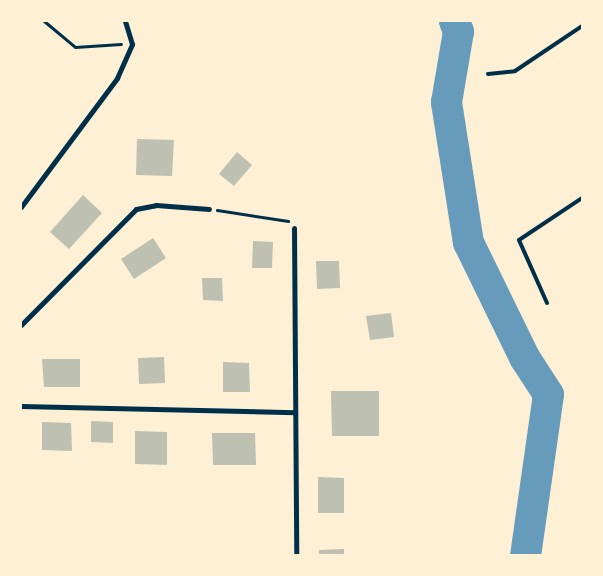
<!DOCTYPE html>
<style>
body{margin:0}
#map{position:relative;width:603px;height:576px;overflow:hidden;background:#fdf0d5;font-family:"Alegreya Sans",sans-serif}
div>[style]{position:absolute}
.river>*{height:31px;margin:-15.5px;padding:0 15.5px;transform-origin:15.5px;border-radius:15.5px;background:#669bbc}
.building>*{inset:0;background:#bec0b2}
.path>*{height:3px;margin:-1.5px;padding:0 1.5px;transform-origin:1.5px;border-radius:1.5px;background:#003049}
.service>*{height:4px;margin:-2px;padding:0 2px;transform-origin:2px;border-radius:2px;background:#003049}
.minor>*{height:5px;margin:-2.5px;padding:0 2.5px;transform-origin:2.5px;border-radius:2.5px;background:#003049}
span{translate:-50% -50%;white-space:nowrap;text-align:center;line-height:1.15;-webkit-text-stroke:4px #fdf0d5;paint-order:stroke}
.frame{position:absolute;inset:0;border:22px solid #fdf0d5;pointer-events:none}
</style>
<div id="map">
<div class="river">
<div style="left:454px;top:21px;width:11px;rotate:68deg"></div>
<div style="left:458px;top:31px;width:72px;rotate:99.6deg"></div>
<div style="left:446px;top:102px;width:142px;rotate:81.1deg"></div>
<div style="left:468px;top:242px;width:128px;rotate:64deg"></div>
<div style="left:524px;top:357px;width:44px;rotate:57deg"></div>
<div style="left:548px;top:394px;width:163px;rotate:98.1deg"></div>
</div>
<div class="building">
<div style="clip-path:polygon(137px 139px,174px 140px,172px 176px,136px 175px)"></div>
<div style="clip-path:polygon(237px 152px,252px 165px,234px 186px,219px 174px)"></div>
<div style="clip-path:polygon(83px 195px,102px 213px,69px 249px,50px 232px)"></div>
<div style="clip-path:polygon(153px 238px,166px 258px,134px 279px,121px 259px)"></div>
<div style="clip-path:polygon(253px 241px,273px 242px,272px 268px,252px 268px)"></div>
<div style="clip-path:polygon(316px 261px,339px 261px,340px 288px,317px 289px)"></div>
<div style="clip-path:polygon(202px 278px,222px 278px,223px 301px,203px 300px)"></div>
<div style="clip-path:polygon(391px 313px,394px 337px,370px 340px,366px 316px)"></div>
<div style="clip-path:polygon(164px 357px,165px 383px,139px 384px,138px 358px)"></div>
<div style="clip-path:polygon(42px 359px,80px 359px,80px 387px,44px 387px)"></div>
<div style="clip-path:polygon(223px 362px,249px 363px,250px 392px,223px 392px)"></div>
<div style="clip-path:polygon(331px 391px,379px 391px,379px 436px,332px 436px)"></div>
<div style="clip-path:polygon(91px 421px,113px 422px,113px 443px,91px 442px)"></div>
<div style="clip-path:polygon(42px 422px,71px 423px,72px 451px,42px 450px)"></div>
<div style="clip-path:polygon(135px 431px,167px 432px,167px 465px,135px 464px)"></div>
<div style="clip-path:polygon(212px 433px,255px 433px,256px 465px,213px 465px)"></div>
<div style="clip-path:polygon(318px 477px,344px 478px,344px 513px,318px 513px)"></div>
<div style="clip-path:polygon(344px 549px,344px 555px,319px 555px,319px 550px)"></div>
</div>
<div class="path">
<div style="left:44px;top:21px;width:40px;rotate:40deg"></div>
<div style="left:75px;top:47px;width:46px;rotate:-3.7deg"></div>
<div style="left:217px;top:210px;width:72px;rotate:8.8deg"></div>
</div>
<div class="service">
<div style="left:488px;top:74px;width:27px;rotate:-6deg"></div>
<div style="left:515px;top:71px;width:81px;rotate:-33.9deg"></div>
<div style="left:547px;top:303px;width:69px;rotate:-114deg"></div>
<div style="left:519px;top:240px;width:76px;rotate:-33.7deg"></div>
</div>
<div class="minor">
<div style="left:21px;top:207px;width:161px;rotate:-53.3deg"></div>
<div style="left:117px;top:78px;width:37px;rotate:-66deg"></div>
<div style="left:132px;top:44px;width:24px;rotate:-107deg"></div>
<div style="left:294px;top:228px;width:327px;rotate:89.6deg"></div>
<div style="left:21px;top:325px;width:163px;rotate:-45.2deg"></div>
<div style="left:136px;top:209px;width:20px;rotate:-11deg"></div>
<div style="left:156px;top:205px;width:53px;rotate:4.3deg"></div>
<div style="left:21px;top:406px;width:274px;rotate:1.3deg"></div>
</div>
<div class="frame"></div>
</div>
